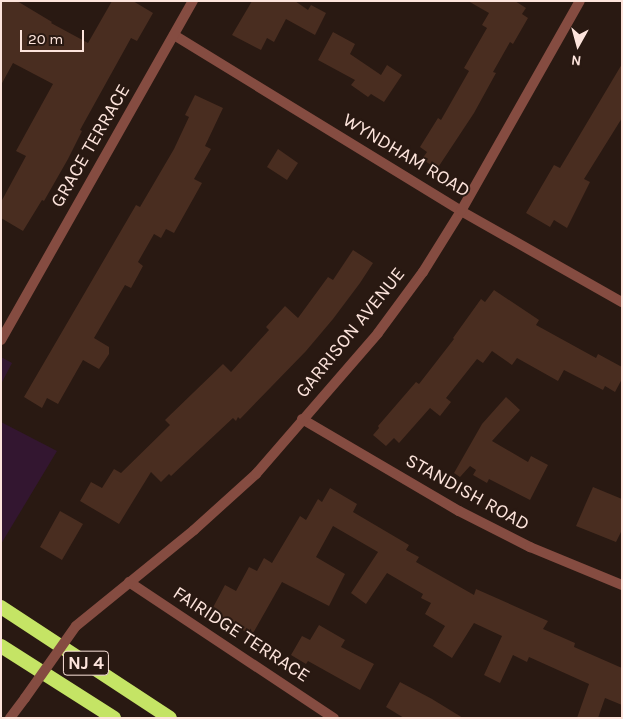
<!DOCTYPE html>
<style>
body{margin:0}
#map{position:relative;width:623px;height:719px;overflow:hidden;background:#291912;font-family:Karla,sans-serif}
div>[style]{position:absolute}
.green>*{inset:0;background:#331630}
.building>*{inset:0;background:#492d20}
.minor>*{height:10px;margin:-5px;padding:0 5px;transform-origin:5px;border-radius:5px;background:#854c41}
.tertiary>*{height:10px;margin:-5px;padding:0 5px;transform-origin:5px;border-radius:5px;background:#854c41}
.trunk>*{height:14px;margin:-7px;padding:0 7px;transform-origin:7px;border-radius:7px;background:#c5e465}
.tertiary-bridge>*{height:10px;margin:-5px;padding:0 5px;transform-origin:5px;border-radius:5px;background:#854c41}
span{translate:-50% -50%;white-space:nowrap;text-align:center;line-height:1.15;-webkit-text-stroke:4px #291912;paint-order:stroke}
.shield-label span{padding:1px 4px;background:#291912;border:1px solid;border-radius:4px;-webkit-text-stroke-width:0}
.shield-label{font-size:18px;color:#fde4dc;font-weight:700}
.street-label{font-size:19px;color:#fde4dc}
.frame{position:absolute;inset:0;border:2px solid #fde4dc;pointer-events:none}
.north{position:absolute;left:553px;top:20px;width:50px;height:50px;-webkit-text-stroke:4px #291912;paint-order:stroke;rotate:187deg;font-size:14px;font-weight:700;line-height:20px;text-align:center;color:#fde4dc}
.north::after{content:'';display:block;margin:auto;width:18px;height:22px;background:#fde4dc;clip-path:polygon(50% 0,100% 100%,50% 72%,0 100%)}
.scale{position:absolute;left:20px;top:30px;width:64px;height:22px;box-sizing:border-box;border:2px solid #fde4dc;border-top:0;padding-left:6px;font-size:15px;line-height:18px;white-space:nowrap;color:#fde4dc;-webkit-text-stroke:4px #291912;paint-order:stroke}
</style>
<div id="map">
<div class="green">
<div style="clip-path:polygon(1px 357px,12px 363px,1px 384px)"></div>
<div style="clip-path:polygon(1px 422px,57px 451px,1px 544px)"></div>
</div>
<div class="building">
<div style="clip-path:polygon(1px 1px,17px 1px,52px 22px,51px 23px,88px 43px,112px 1px,133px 1px,153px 13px,137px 41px,131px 38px,80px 130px,82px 131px,68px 159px,44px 201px,42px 200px,23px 231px,1px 218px,1px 202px,26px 156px,16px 151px,53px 84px,13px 63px,1px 85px)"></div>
<div style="clip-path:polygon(252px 1px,295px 1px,308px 10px,311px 5px,326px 13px,315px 35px,286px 19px,274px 42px,267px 38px,261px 50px,232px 35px)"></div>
<div style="clip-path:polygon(468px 1px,515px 1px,526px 8px,522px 14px,528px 18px,513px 44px,510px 42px,493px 72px,496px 73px,474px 113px,437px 169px,422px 159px,427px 152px,420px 147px,438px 118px,441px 120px,469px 71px,464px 68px,487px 28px,482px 25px,489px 13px)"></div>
<div style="clip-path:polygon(333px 32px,355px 44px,350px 54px,381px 75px,387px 65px,402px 75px,384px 102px,371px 94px,368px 97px,351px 85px,355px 80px,318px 60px)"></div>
<div style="clip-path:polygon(622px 64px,622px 118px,584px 179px,590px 182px,567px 228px,554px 220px,550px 227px,526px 213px,554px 165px,560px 168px)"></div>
<div style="clip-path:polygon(195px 95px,223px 108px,205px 146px,211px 149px,194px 179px,202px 183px,174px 233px,166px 229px,161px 238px,154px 234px,138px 262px,143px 266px,131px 288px,125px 285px,94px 338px,109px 347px,109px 354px,99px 369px,83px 360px,58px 404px,47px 398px,42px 408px,24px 397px,136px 205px,140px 207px,174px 149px,189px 117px,185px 115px)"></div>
<div style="clip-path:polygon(278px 149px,298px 163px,287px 180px,267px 167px)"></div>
<div style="clip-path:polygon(353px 250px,373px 263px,360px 283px,333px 319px,306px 351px,240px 419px,238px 417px,236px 421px,233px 418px,171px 476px,169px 474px,161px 482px,151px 472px,119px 524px,80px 501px,91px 482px,102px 488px,114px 469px,121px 473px,170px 425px,165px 420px,223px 364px,231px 372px,269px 330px,266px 327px,285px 306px,298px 318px,328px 277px,333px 280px)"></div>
<div style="clip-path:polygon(494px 290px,539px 320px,536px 325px,596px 358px,598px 354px,622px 367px,622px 379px,615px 392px,605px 386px,603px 390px,564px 370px,558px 381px,517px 358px,512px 365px,492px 351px,483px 363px,477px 359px,446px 398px,451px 402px,440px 416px,430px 408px,399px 443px,394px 438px,386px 446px,373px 435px,379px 428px,378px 426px,416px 382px,419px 384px,454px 339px,453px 338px,481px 299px,485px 302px)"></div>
<div style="clip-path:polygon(506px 397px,520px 410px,492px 441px,528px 462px,531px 456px,548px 465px,530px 500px,489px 479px,487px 483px,473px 475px,476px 470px,470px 466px,460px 477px,454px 473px,482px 424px)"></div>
<div style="clip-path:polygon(593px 487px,622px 499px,622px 530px,616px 542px,576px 526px)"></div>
<div style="clip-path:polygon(330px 488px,357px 504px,353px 512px,409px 545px,406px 550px,419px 557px,416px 562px,474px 595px,476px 589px,548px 621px,543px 629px,575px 643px,574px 647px,622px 668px,622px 705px,605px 698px,598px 718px,577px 718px,589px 684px,529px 657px,527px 662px,513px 655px,500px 683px,484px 675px,502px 636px,474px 623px,452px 658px,433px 646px,445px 626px,425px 614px,431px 603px,421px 598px,423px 594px,387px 573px,366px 604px,351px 593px,378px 552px,333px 526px,316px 557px,345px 574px,329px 606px,282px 582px,252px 635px,210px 613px,225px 585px,236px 591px,249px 567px,257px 571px,264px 558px,272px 563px,300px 516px,306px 520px,318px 499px,322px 502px)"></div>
<div style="clip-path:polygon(60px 511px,83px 524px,62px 560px,40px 547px)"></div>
<div style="clip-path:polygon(319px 625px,345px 640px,341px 647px,374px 664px,360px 690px,308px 661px,306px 664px,291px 655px,302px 636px,310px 640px)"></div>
<div style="clip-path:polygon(400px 682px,432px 699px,463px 718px,404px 718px,386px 707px)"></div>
</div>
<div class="minor">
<div style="left:174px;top:35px;width:337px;rotate:31.5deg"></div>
<div style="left:461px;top:211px;width:185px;rotate:29.5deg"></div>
<div style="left:1px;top:340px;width:390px;rotate:-60.5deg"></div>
<div style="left:302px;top:419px;width:182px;rotate:30.4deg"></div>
<div style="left:459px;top:511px;width:80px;rotate:26.9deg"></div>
<div style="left:530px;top:547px;width:100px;rotate:22.4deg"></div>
<div style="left:129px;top:582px;width:246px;rotate:33.6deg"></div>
</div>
<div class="tertiary">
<div style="left:76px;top:626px;width:152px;rotate:-39.1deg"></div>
<div style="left:194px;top:530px;width:84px;rotate:-42.1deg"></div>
<div style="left:256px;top:474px;width:186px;rotate:-49.1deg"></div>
<div style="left:378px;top:333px;width:76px;rotate:-53.6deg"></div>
<div style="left:423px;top:272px;width:72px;rotate:-58.1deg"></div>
<div style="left:461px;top:211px;width:241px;rotate:-60.5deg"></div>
<div style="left:10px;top:718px;width:25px;rotate:-53deg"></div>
</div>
<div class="trunk">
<div style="left:1px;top:607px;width:202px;rotate:33.3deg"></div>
<div style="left:1px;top:646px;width:134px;rotate:32.5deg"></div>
</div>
<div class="tertiary-bridge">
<div style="left:25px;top:698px;width:88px;rotate:-54.7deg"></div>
</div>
<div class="shield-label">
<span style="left:86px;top:663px">NJ 4</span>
</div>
<div class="street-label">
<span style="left:91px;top:146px;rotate:-60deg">GRACE TERRACE</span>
<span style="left:406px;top:156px;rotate:31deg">WYNDHAM ROAD</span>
<span style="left:351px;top:333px;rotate:-51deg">GARRISON AVENUE</span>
<span style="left:467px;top:493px;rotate:29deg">STANDISH ROAD</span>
<span style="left:241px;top:635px;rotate:33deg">FAIRIDGE TERRACE</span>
</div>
<div class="frame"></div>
<div class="north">N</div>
<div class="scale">20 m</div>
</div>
